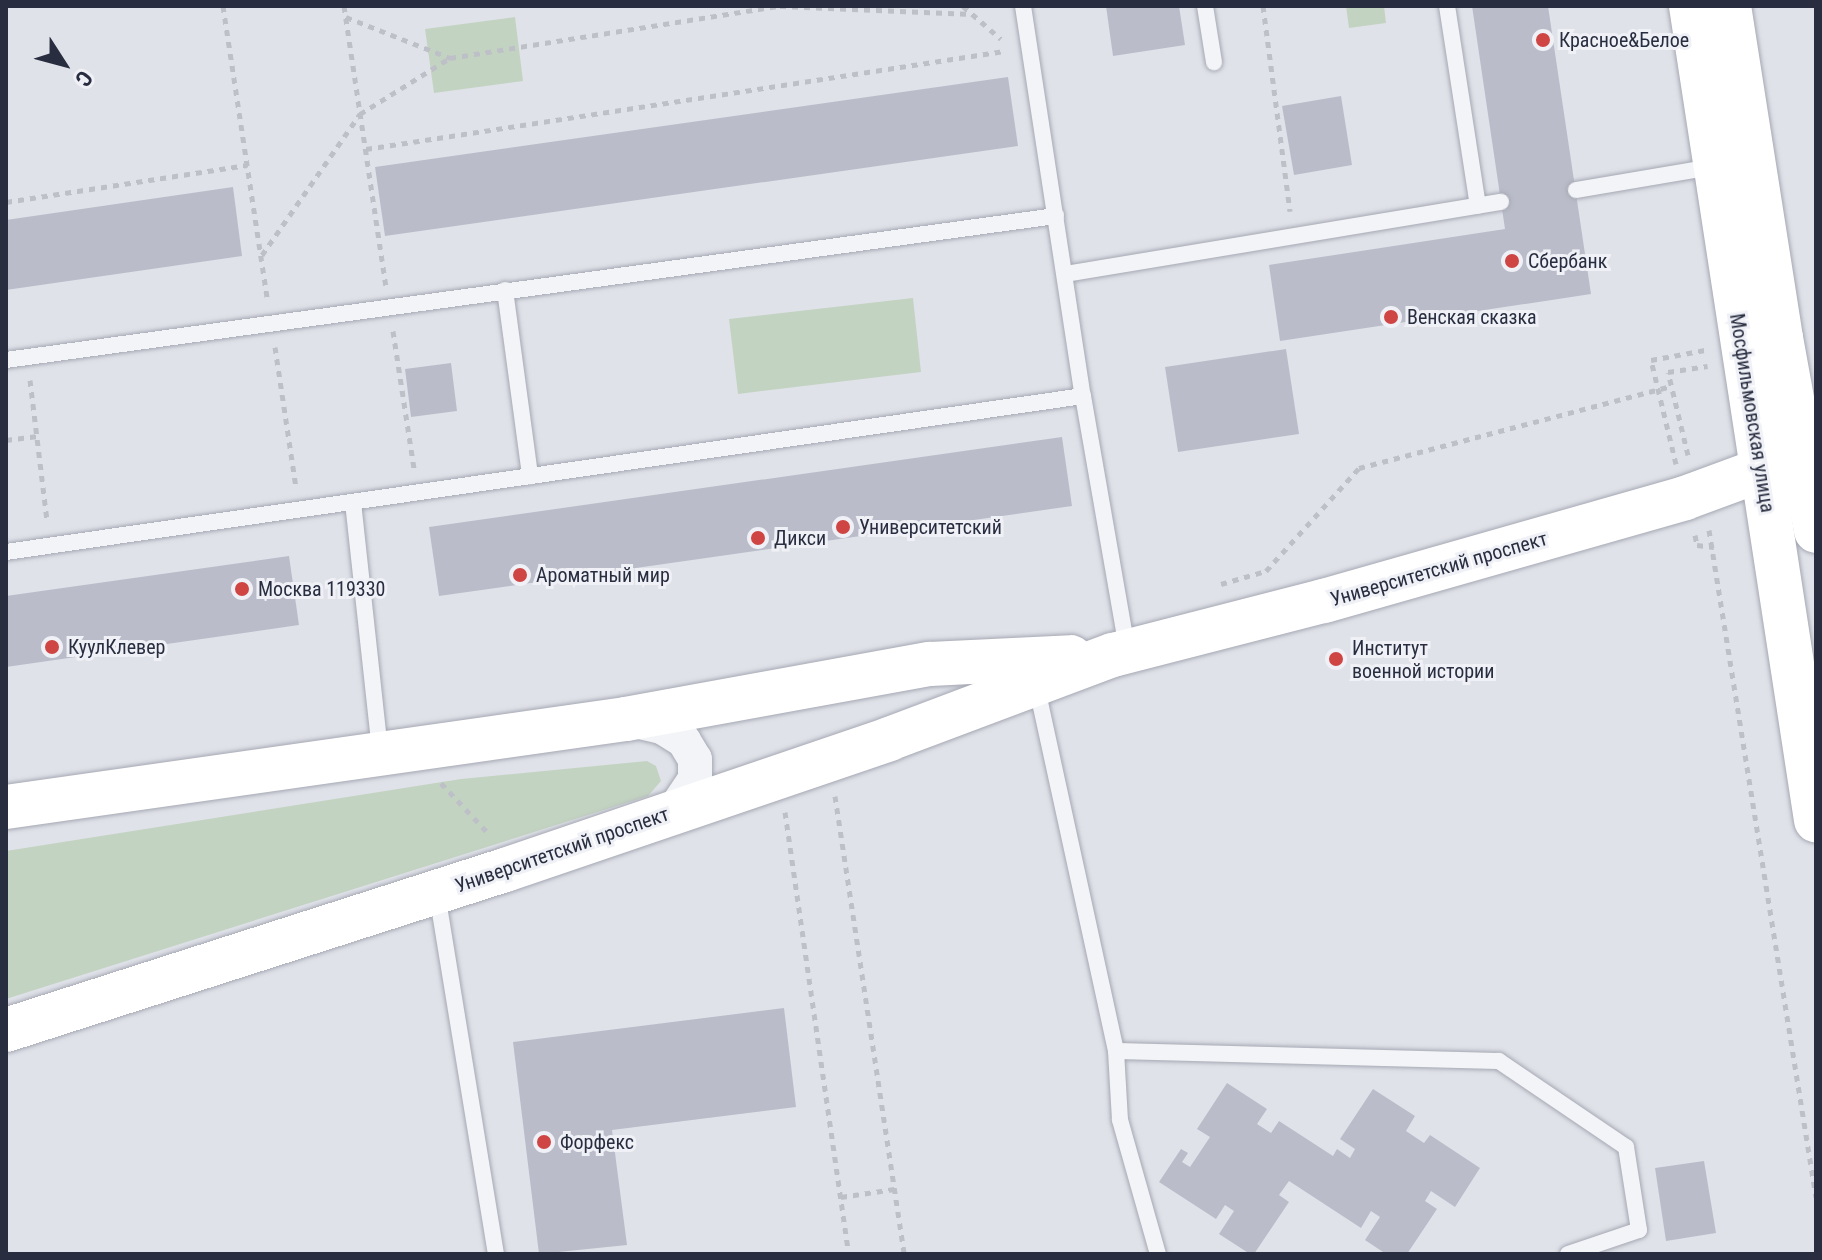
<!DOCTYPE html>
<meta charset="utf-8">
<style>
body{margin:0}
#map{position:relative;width:1822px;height:1260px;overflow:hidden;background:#e0e2e9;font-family:"Roboto Condensed",sans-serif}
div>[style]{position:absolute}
.green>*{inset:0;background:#c3d3c1}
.building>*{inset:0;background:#babdc9}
.path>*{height:5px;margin-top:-2.5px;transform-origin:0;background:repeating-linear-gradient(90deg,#bec0c7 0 6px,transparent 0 12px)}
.roads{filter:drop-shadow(0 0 2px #a5a8b3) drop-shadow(0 0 2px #a5a8b3)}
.service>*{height:16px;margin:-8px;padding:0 8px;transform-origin:8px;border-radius:8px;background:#f3f4f7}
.minor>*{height:34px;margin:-17px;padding:0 17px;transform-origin:17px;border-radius:17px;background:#f3f4f7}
.secondary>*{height:44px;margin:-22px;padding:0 22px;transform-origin:22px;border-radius:22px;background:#fff}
.dots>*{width:22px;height:22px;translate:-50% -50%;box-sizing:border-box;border:4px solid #eff1f6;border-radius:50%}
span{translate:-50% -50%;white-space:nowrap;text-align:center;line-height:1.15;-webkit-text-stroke:6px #eff1f6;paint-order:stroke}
.poi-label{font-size:20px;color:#282d40}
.left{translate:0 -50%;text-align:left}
.street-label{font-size:20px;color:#282d40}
.frame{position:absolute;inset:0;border:8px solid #282d40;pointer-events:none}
.north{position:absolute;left:24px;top:24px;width:80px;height:80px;-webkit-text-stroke:6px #eff1f6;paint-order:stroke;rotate:126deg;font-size:22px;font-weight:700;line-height:32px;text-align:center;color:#282d40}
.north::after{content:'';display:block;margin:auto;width:28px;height:36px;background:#282d40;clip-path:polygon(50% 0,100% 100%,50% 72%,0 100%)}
</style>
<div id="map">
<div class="green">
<div style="clip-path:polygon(1346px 6px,1384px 6px,1386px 23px,1349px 28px)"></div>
<div style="clip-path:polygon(515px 17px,523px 81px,434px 93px,425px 29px)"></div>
<div style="clip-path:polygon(913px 298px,921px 372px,738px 394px,729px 319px)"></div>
<div style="clip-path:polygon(647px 761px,656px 766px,661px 781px,648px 796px,6px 999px,6px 851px,461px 779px)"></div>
</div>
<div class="building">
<div style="clip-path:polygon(1106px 6px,1179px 6px,1185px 45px,1113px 56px)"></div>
<div style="clip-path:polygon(1472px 6px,1548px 6px,1591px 294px,1280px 341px,1269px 265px,1505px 229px)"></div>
<div style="clip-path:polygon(1008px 77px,1018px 146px,385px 236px,375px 167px)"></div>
<div style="clip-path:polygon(1341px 96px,1352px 165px,1294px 175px,1282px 106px)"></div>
<div style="clip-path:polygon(233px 187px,242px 256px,6px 290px,6px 220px)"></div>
<div style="clip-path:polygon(1286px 349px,1299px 434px,1178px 452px,1165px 367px)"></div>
<div style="clip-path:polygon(451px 363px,457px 411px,411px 417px,405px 369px)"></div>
<div style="clip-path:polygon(1062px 437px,1072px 506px,439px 596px,429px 527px)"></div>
<div style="clip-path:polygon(289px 556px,299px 625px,6px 667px,6px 596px)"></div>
<div style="clip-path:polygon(784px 1008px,796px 1107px,612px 1130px,627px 1245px,539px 1254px,513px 1042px)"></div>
<div style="clip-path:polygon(1227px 1083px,1267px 1109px,1257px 1124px,1271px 1133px,1279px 1121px,1333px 1156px,1337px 1149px,1350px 1158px,1355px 1149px,1340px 1139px,1373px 1089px,1415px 1116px,1406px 1131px,1424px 1143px,1430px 1135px,1480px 1168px,1455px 1207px,1431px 1191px,1425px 1201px,1437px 1209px,1407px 1254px,1386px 1254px,1365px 1240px,1380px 1217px,1371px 1211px,1361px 1228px,1289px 1181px,1279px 1195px,1289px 1202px,1254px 1254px,1250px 1254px,1219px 1234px,1234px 1211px,1225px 1205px,1216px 1219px,1159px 1182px,1181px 1149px,1188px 1153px,1182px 1162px,1190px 1167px,1210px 1137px,1197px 1129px)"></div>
<div style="clip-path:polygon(1704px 1161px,1716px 1233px,1666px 1241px,1655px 1168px)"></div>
</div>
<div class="path">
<div style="left:223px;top:6px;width:299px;rotate:81.4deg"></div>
<div style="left:344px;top:6px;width:283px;rotate:81.5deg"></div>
<div style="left:963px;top:6px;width:50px;rotate:41deg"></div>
<div style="left:1263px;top:6px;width:207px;rotate:82.5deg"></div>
<div style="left:346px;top:17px;width:112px;rotate:21.5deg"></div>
<div style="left:450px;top:58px;width:334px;rotate:-9deg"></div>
<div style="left:780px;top:6px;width:192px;rotate:2.4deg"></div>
<div style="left:366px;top:149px;width:646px;rotate:-8.72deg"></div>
<div style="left:6px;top:202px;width:244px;rotate:-8.7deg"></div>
<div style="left:262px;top:255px;width:172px;rotate:-55.2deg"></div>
<div style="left:360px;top:114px;width:106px;rotate:-31.9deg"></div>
<div style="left:393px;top:331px;width:139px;rotate:81.3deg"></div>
<div style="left:275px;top:347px;width:142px;rotate:81.5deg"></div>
<div style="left:30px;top:380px;width:142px;rotate:83.1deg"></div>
<div style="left:6px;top:440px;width:32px;rotate:-7deg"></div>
<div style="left:1688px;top:455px;width:85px;rotate:-103.5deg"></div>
<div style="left:1668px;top:372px;width:40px;rotate:-8.5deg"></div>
<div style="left:1676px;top:464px;width:107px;rotate:-103.5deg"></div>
<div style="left:1651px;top:360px;width:55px;rotate:-10.5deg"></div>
<div style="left:1709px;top:530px;width:676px;rotate:80.89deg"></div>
<div style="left:1695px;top:535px;width:10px;rotate:79deg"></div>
<div style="left:1697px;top:545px;width:17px;rotate:7deg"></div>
<div style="left:1221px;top:584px;width:47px;rotate:-16.1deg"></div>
<div style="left:1266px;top:571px;width:139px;rotate:-47.9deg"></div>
<div style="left:1359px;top:468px;width:323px;rotate:-14.7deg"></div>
<div style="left:441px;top:783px;width:70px;rotate:46.7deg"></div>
<div style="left:835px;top:796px;width:463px;rotate:81.4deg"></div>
<div style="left:785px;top:812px;width:447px;rotate:81.8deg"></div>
<div style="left:841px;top:1197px;width:54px;rotate:-8.6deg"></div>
</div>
<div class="roads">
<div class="service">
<div style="left:1023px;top:6px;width:395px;rotate:81.3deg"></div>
<div style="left:1083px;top:396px;width:256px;rotate:80.1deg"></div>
<div style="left:1205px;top:6px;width:57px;rotate:80.9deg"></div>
<div style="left:1447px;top:6px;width:202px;rotate:81.2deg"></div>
<div style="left:1576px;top:190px;width:138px;rotate:-9.6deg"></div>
<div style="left:1065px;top:274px;width:442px;rotate:-9.4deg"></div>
<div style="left:505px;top:290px;width:188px;rotate:82.3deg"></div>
<div style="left:6px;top:360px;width:1060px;rotate:-7.81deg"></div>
<div style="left:353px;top:502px;width:250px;rotate:83.8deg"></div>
<div style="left:6px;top:552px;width:1088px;rotate:-8.24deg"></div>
<div style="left:1036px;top:684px;width:376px;rotate:77.7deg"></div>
<div style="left:1116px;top:1051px;width:69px;rotate:86.7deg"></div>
<div style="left:1120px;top:1120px;width:139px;rotate:74.2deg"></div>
<div style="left:437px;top:894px;width:365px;rotate:80.7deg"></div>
<div style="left:1116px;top:1051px;width:383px;rotate:1.5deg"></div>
<div style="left:1499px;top:1061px;width:153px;rotate:34.1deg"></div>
<div style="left:1626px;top:1147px;width:84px;rotate:81.1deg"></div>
<div style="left:1639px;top:1230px;width:75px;rotate:161.3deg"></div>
</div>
<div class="minor">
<div style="left:631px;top:720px;width:32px;rotate:13deg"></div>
<div style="left:662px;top:727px;width:26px;rotate:32deg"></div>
<div style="left:684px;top:741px;width:21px;rotate:59deg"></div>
<div style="left:695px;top:759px;width:20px;rotate:90deg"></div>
<div style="left:695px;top:779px;width:40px;rotate:124deg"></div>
</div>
<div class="secondary">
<div style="left:1691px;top:6px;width:824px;rotate:81.27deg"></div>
<div style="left:1729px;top:6px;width:336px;rotate:81.1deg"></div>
<div style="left:1781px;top:338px;width:196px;rotate:79.7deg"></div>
<div style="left:6px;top:807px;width:626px;rotate:-8.08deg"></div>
<div style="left:626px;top:719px;width:309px;rotate:-10.3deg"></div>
<div style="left:930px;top:664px;width:141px;rotate:-2.8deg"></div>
<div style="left:6px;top:1030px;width:524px;rotate:-17.78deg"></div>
<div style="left:505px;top:870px;width:406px;rotate:-18.8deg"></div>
<div style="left:889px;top:739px;width:239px;rotate:-20.6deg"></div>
<div style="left:1113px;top:655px;width:218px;rotate:-14.4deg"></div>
<div style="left:1324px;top:601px;width:375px;rotate:-15.9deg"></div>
<div style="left:1685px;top:498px;width:81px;rotate:-20.2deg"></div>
</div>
</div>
<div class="dots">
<div style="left:1543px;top:40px;background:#cf4544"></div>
<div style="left:1512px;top:261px;background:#cf4544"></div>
<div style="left:1391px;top:317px;background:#cf4544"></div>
<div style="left:843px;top:527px;background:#cf4544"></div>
<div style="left:758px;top:538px;background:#cf4544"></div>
<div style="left:520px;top:575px;background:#cf4544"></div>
<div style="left:242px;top:589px;background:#cf4544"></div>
<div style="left:52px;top:647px;background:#cf4544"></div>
<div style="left:1336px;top:659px;background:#cf4544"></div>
<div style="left:544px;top:1142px;background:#cf4544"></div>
</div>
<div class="poi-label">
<span class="left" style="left:1559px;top:40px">Красное&amp;Белое</span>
<span class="left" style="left:1528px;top:261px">Сбербанк</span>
<span class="left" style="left:1407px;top:317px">Венская сказка</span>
<span class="left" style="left:859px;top:527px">Университетский</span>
<span class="left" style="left:774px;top:538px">Дикси</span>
<span class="left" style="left:536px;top:575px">Ароматный мир</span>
<span class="left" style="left:258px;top:589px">Москва 119330</span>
<span class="left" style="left:68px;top:647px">КуулКлевер</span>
<span class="left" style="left:1352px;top:660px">Институт<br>военной истории</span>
<span class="left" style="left:560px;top:1142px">Форфекс</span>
</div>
<div class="street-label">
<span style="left:1752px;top:413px;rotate:81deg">Мосфильмовская улица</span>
<span style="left:1439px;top:569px;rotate:-16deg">Университетский проспект</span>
<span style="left:562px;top:850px;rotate:-19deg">Университетский проспект</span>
</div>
<div class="frame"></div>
<div class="north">С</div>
</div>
